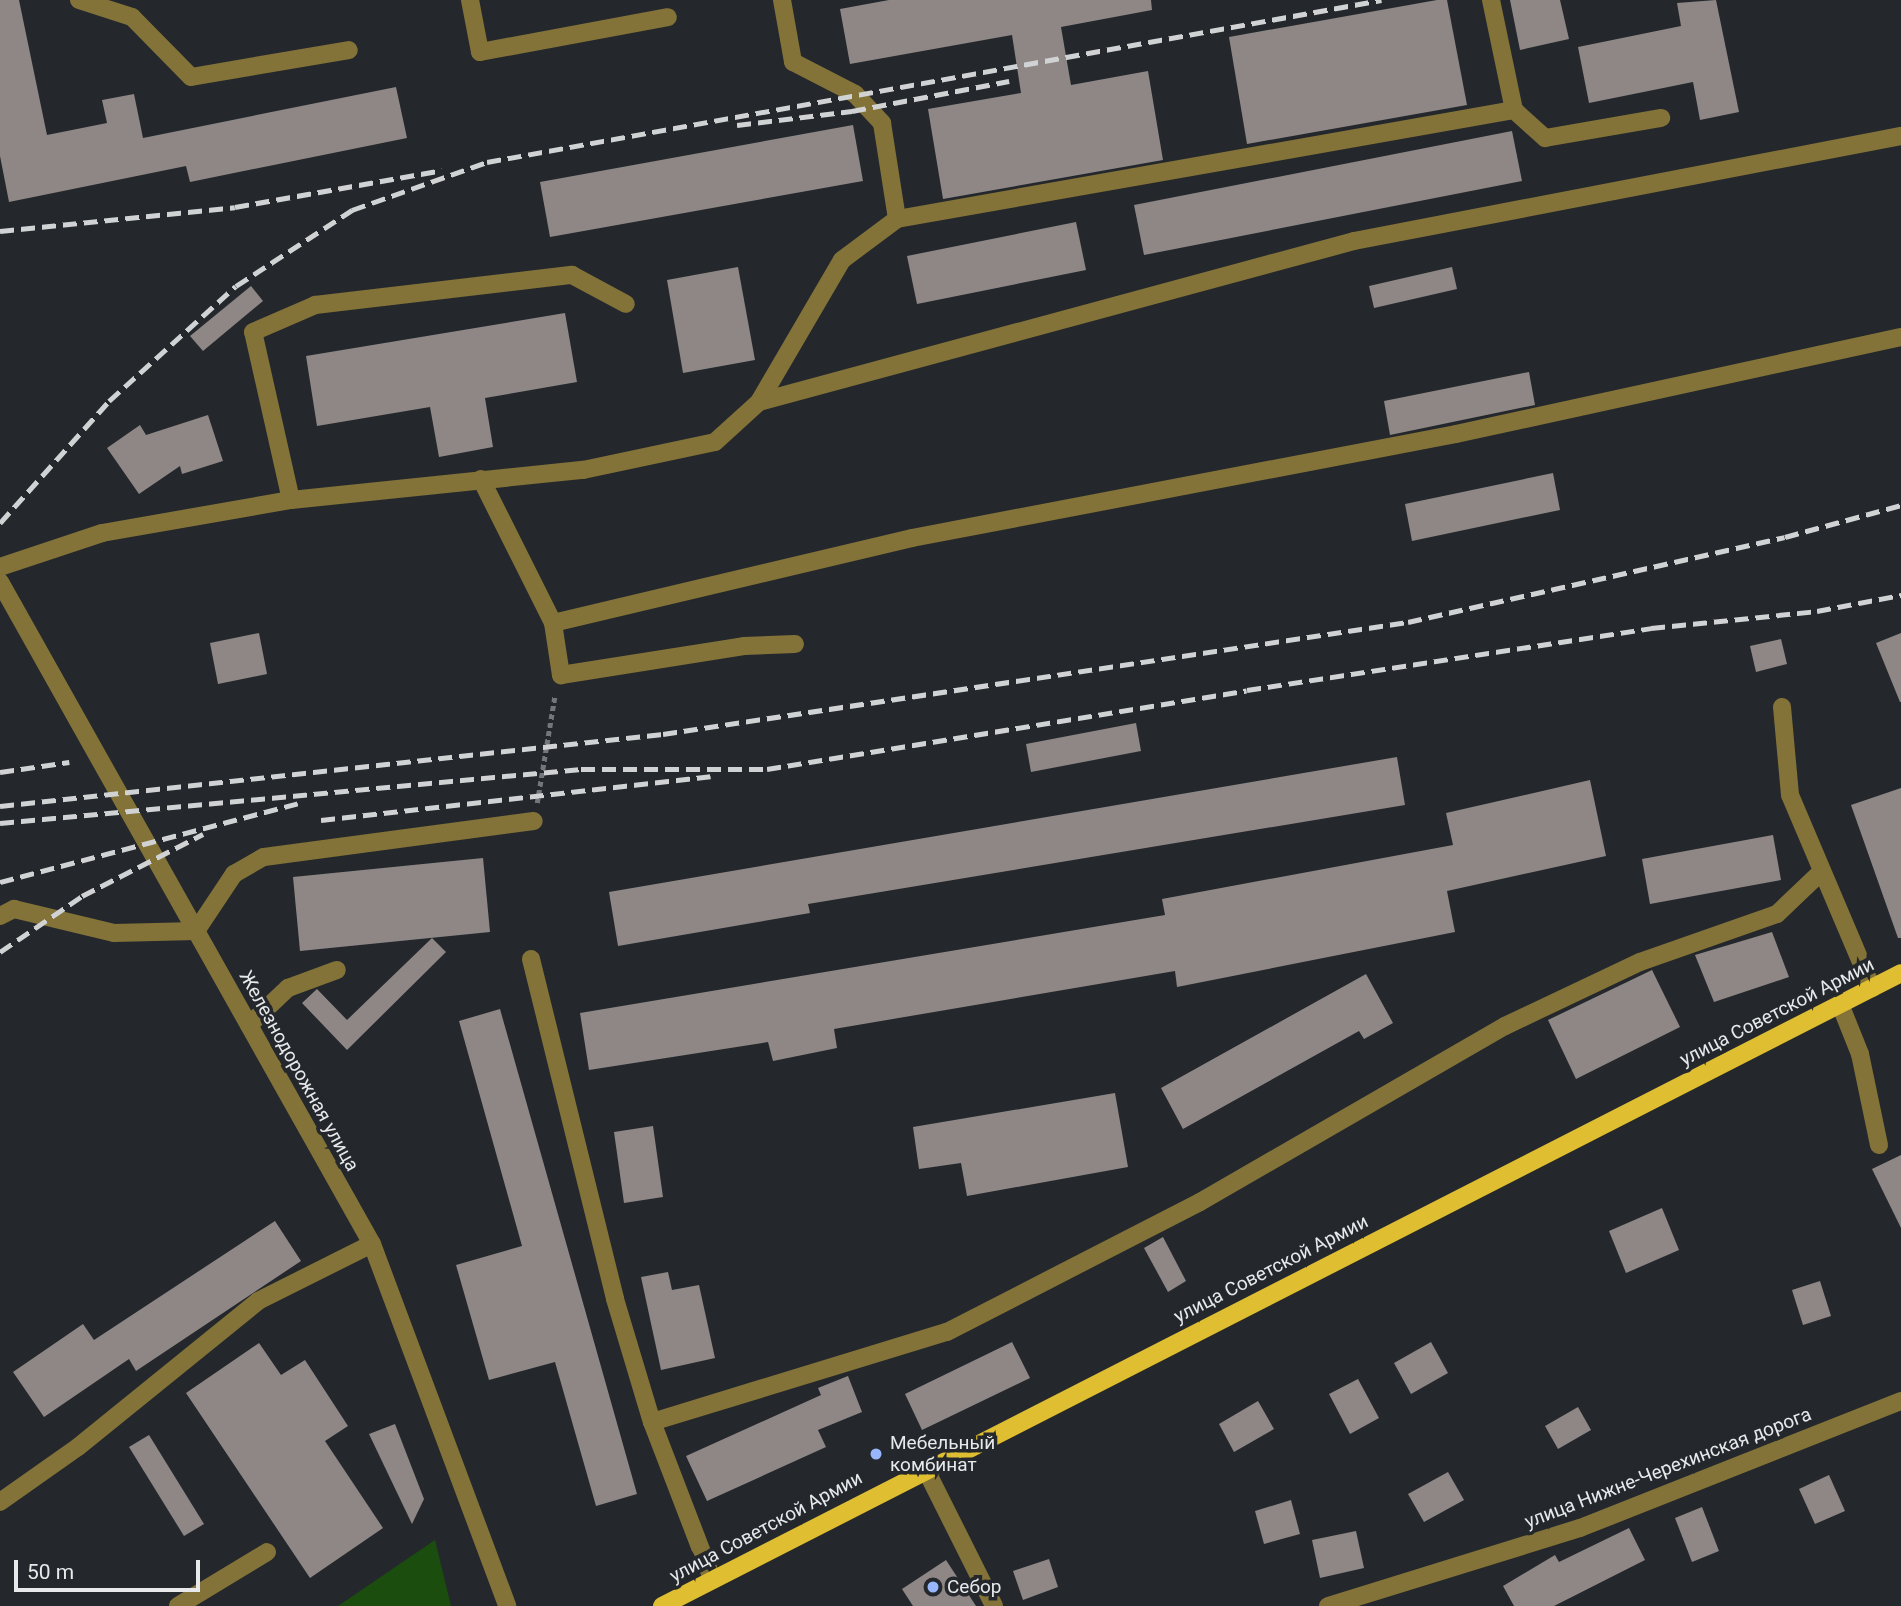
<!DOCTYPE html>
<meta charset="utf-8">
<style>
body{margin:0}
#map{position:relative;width:1901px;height:1606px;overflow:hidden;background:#24282c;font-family:Roboto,sans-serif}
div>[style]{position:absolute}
.green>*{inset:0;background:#1b4d0e}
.building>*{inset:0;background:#8e8786}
.path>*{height:4.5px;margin-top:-2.25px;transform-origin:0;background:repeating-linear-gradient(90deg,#73767a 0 5px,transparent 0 8.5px)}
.minor>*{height:18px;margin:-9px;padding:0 9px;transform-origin:9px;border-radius:9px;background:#837338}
.major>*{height:18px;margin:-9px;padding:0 9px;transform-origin:9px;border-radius:9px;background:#e0be31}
.rail>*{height:5px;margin-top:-2.5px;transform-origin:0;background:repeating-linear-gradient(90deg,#d0d2d4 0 14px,transparent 0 21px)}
.dots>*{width:19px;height:19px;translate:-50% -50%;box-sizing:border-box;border:4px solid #24282c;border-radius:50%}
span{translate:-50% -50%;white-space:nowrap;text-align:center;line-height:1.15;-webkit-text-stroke:7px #24282c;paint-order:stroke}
.street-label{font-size:19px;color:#e7e9eb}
.poi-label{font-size:19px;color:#e7e9eb}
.left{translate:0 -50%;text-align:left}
.scale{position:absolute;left:14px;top:1560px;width:186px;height:32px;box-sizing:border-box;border:4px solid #e7e9eb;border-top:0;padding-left:9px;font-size:21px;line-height:24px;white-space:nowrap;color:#e7e9eb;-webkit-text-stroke:5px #24282c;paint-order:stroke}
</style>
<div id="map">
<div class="green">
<div style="clip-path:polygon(435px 1540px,451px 1606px,338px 1606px)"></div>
</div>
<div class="building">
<div style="clip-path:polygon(0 0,19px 0,47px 135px,107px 123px,102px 100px,134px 94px,143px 138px,396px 87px,407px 138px,190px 182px,186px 166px,9px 202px,0 156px)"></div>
<div style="clip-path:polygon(889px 0,1151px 0,1152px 10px,1061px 27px,1071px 85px,1148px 71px,1163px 160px,943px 199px,928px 109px,1021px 93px,1012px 35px,850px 64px,840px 9px)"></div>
<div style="clip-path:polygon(1437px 0,1447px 0,1467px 105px,1247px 144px,1229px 37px)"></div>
<div style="clip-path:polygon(1510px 0,1560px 0,1569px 39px,1520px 50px)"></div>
<div style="clip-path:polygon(1716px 0,1739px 112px,1700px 120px,1693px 82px,1589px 103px,1578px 47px,1681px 26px,1677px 3px)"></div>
<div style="clip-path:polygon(853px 125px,863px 181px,550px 237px,540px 182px)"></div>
<div style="clip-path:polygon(1512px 131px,1522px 181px,1144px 255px,1134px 205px)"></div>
<div style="clip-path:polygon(1076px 222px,1086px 270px,917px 304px,907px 256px)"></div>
<div style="clip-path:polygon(738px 267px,755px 360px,683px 373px,667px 280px)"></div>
<div style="clip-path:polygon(1452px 267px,1457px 289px,1374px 308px,1369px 286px)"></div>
<div style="clip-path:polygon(251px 286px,263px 301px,203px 351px,190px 336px)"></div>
<div style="clip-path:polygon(565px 313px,577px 382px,485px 398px,493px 447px,439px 457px,430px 407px,317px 426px,306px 356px)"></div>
<div style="clip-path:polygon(1529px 372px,1535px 405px,1390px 435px,1384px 401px)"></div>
<div style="clip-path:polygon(208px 415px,223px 461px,182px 474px,180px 466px,139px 494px,107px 448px,140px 425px,146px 435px)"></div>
<div style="clip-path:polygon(1553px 473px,1560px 510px,1412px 541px,1405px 504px)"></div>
<div style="clip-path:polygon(259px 633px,267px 674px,218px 684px,210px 643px)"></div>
<div style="clip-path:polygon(1901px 633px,1901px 702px,1900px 702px,1876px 643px)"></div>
<div style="clip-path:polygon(1781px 639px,1787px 664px,1756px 672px,1750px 646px)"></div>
<div style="clip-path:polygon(1136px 723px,1141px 751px,1031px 772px,1026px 744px)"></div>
<div style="clip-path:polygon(1397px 757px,1405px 805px,808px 904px,810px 913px,618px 946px,609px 892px)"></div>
<div style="clip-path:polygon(1590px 780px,1606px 856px,1447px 891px,1455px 932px,1177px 987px,1175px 971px,834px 1029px,837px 1048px,773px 1061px,768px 1042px,589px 1070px,580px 1013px,1165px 915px,1162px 899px,1453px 845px,1446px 813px)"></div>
<div style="clip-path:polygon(1901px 788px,1901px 938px,1898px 938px,1851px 805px)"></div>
<div style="clip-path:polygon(1773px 835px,1781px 880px,1650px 904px,1642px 859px)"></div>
<div style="clip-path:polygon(483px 858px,490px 932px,300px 951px,293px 877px)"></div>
<div style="clip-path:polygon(1772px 932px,1789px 977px,1714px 1002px,1695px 955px)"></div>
<div style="clip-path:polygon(432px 938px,446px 952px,347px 1050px,302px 1003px,317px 989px,347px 1020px)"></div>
<div style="clip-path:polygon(1652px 970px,1680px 1027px,1576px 1079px,1548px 1020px)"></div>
<div style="clip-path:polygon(1366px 974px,1393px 1023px,1364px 1039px,1359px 1031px,1183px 1129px,1161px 1088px)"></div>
<div style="clip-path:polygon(500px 1009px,637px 1494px,596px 1506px,555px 1362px,489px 1380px,456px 1265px,522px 1246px,459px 1021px)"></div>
<div style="clip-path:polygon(1115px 1093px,1128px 1167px,967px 1196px,961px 1163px,919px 1169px,913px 1127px)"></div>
<div style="clip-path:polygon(653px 1126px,663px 1197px,624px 1203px,614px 1132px)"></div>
<div style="clip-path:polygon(1901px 1155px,1901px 1228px,1872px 1169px)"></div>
<div style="clip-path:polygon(1662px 1208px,1679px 1250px,1626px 1273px,1609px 1231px)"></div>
<div style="clip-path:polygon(275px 1221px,301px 1261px,136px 1371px,129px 1359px,44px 1417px,13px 1372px,83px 1324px,94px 1340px)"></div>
<div style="clip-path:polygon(1163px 1237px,1186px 1281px,1168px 1292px,1144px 1248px)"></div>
<div style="clip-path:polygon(668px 1272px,672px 1290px,699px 1285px,715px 1358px,661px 1370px,641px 1277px)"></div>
<div style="clip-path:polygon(1820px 1281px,1831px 1316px,1803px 1325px,1792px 1290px)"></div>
<div style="clip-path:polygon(1012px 1342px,1030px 1378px,922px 1430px,905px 1394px)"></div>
<div style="clip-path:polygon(1431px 1342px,1448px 1373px,1411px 1394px,1394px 1363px)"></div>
<div style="clip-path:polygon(259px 1343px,281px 1375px,305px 1360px,348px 1426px,325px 1441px,383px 1528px,310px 1578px,186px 1393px)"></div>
<div style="clip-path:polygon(848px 1376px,862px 1412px,818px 1430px,826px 1447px,707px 1501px,686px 1456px,821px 1395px,818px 1388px)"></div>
<div style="clip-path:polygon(1358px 1379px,1379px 1418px,1350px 1434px,1329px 1394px)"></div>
<div style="clip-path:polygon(1258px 1401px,1274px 1429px,1234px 1452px,1219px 1424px)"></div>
<div style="clip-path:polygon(1578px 1407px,1591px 1430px,1558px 1449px,1545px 1426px)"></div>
<div style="clip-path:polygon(395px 1424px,424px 1499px,412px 1524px,369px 1434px)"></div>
<div style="clip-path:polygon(149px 1435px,204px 1524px,184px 1536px,129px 1447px)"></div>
<div style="clip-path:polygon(1448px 1472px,1464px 1500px,1424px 1522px,1408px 1494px)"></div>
<div style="clip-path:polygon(1829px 1475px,1845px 1511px,1815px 1524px,1799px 1489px)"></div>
<div style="clip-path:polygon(1291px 1500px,1300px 1534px,1264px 1544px,1255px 1511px)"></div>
<div style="clip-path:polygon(1702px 1507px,1719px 1551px,1692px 1562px,1675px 1518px)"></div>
<div style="clip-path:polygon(1629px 1528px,1645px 1560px,1554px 1606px,1514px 1606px,1503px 1586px,1555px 1555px,1559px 1562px)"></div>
<div style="clip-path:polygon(1356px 1531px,1364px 1568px,1320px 1578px,1312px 1540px)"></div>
<div style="clip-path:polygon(1049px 1559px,1058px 1587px,1023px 1600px,1013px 1571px)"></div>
<div style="clip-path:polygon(946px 1560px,976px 1606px,913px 1606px,902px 1589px)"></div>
</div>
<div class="path">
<div style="left:537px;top:803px;width:110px;rotate:-80.6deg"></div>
</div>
<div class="minor">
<div style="left:79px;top:0;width:56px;rotate:17.8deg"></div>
<div style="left:132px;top:17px;width:84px;rotate:45.5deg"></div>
<div style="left:191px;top:77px;width:160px;rotate:-9.7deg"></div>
<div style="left:470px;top:0;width:53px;rotate:79.1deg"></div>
<div style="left:480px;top:52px;width:191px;rotate:-10.5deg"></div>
<div style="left:782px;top:0;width:63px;rotate:79.9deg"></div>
<div style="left:793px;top:62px;width:70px;rotate:27.3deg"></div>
<div style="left:855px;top:94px;width:40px;rotate:47deg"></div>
<div style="left:882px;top:123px;width:97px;rotate:81.1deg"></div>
<div style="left:1491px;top:0;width:112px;rotate:78.2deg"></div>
<div style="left:759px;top:402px;width:616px;rotate:-15.14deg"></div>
<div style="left:1354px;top:241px;width:557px;rotate:-10.87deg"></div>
<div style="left:481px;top:479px;width:161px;rotate:63.4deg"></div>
<div style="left:553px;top:623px;width:369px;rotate:-13.3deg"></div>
<div style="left:912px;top:538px;width:554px;rotate:-10.82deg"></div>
<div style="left:1456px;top:434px;width:455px;rotate:-12.3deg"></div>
<div style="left:291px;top:500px;width:172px;rotate:-102.7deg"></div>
<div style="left:253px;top:332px;width:68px;rotate:-23.5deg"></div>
<div style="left:315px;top:305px;width:259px;rotate:-6.7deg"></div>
<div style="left:572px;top:275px;width:61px;rotate:28.2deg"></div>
<div style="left:0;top:567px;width:108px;rotate:-18.4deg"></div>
<div style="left:102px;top:533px;width:192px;rotate:-9.9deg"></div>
<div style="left:291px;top:500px;width:294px;rotate:-5.9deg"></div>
<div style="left:583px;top:470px;width:135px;rotate:-12deg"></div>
<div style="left:715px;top:442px;width:59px;rotate:-42.3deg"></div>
<div style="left:759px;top:402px;width:164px;rotate:-59.7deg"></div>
<div style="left:842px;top:260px;width:69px;rotate:-36.7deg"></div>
<div style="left:897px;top:219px;width:627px;rotate:-10.02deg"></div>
<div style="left:1514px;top:110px;width:42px;rotate:42.1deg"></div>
<div style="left:1545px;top:138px;width:118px;rotate:-9.8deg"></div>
<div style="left:0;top:582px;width:759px;rotate:60.67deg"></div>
<div style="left:372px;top:1244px;width:386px;rotate:69.5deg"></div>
<div style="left:553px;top:623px;width:53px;rotate:81.3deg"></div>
<div style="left:561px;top:675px;width:185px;rotate:-9deg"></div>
<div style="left:744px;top:646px;width:51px;rotate:-2.2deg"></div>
<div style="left:1782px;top:707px;width:88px;rotate:84.8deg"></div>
<div style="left:1790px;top:795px;width:210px;rotate:67deg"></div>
<div style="left:0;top:916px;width:16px;rotate:-27deg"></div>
<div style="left:14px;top:909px;width:103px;rotate:13.5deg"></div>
<div style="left:114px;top:933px;width:82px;rotate:-1.4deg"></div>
<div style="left:196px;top:931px;width:69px;rotate:-56.3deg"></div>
<div style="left:234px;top:874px;width:34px;rotate:-30deg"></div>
<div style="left:264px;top:857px;width:272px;rotate:-7.6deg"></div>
<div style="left:531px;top:959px;width:350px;rotate:76.1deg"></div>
<div style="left:615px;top:1299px;width:128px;rotate:73.3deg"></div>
<div style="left:652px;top:1422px;width:167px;rotate:69deg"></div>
<div style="left:1840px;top:1004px;width:54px;rotate:68.2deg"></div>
<div style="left:1860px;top:1054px;width:93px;rotate:78.2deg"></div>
<div style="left:249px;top:1025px;width:54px;rotate:-43.5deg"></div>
<div style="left:288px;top:988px;width:52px;rotate:-20.2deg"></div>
<div style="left:652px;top:1422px;width:308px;rotate:-17deg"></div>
<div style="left:947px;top:1332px;width:284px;rotate:-27.2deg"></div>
<div style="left:1200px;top:1202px;width:352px;rotate:-30deg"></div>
<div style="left:1505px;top:1026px;width:149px;rotate:-25.4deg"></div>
<div style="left:1640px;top:962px;width:145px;rotate:-19.3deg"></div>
<div style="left:1777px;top:914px;width:62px;rotate:-43.7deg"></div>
<div style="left:925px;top:1468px;width:154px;rotate:63.4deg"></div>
<div style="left:0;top:1502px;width:95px;rotate:-35.2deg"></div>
<div style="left:78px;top:1447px;width:232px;rotate:-39deg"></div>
<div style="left:258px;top:1301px;width:127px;rotate:-26.6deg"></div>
<div style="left:178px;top:1606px;width:104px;rotate:-31.2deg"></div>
<div style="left:1328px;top:1606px;width:264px;rotate:-17.2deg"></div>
<div style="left:1580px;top:1528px;width:345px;rotate:-21.6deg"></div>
</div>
<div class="major">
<div style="left:662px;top:1606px;width:1391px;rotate:-27.06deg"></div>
</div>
<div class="rail">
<div style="left:737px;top:125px;width:116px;rotate:-6.9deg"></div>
<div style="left:852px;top:111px;width:160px;rotate:-10.8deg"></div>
<div style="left:0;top:231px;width:236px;rotate:-5.8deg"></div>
<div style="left:235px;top:207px;width:210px;rotate:-10.1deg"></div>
<div style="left:0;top:523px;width:164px;rotate:-48.2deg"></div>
<div style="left:109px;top:401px;width:171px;rotate:-42.2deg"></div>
<div style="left:236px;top:286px;width:139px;rotate:-33.2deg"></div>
<div style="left:352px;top:210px;width:143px;rotate:-19.6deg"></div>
<div style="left:487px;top:162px;width:909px;rotate:-10.27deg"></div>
<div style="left:0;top:772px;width:70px;rotate:-8.2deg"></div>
<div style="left:0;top:806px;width:667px;rotate:-6.2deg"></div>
<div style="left:663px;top:734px;width:753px;rotate:-8.55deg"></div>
<div style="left:1408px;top:622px;width:386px;rotate:-12.7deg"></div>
<div style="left:1785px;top:537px;width:120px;rotate:-15.4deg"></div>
<div style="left:321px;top:820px;width:392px;rotate:-6.4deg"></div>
<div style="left:0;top:823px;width:584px;rotate:-5.31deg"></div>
<div style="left:581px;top:769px;width:186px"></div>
<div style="left:767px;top:769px;width:486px;rotate:-9.3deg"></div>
<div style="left:1247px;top:690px;width:409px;rotate:-8.7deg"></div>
<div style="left:1651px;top:628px;width:167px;rotate:-5.8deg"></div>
<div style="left:1817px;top:611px;width:86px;rotate:-10.8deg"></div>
<div style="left:0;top:882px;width:308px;rotate:-14.8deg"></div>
<div style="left:0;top:952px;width:99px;rotate:-34.3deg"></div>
<div style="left:82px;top:896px;width:136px;rotate:-27.1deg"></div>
</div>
<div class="dots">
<div style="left:876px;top:1454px;background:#98b6fd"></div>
<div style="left:933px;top:1587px;background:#98b6fd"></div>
</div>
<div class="street-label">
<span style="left:1777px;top:1012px;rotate:-27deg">улица Советской Армии</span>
<span style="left:299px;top:1071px;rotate:61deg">Железнодорожная улица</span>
<span style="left:1271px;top:1269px;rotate:-27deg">улица Советской Армии</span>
<span style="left:1668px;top:1468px;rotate:-21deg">улица Нижне-Черехинская дорога</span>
<span style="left:766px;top:1527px;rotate:-28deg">улица Советской Армии</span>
</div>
<div class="poi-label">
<span class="left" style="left:890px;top:1454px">Мебельный<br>комбинат</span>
<span class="left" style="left:947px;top:1587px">Себор</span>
</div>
<div class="scale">50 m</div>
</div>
